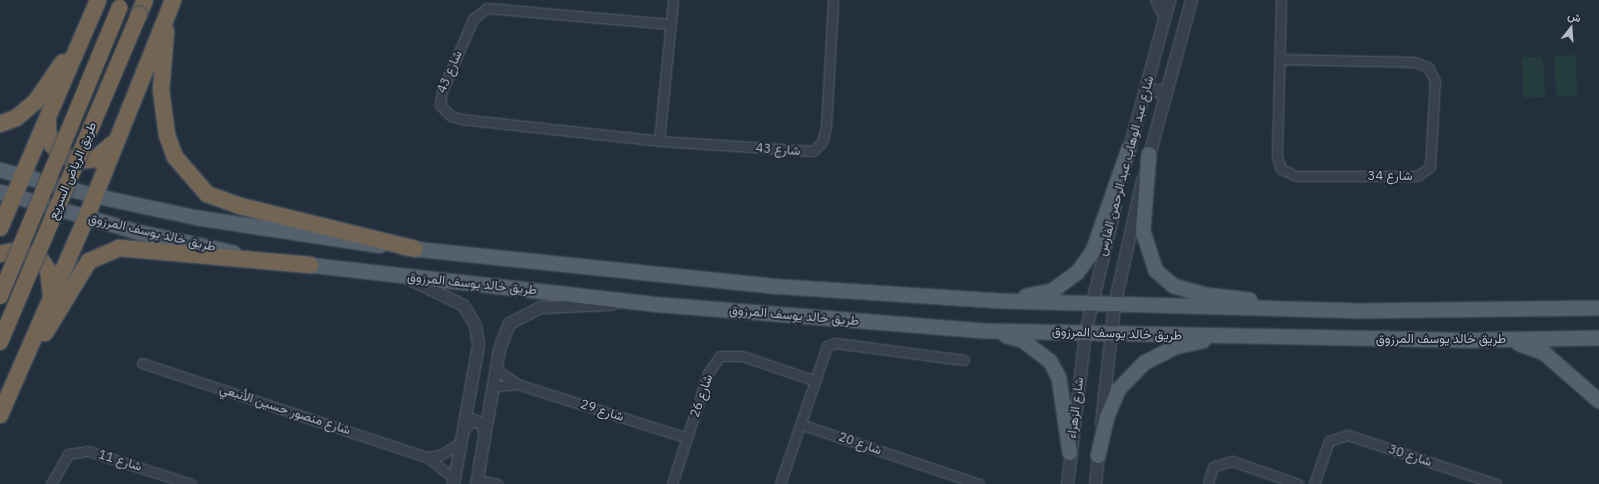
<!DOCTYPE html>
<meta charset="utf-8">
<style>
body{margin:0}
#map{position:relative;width:1599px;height:484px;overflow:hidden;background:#232f3d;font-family:"IBM Plex Sans",Vazirmatn,sans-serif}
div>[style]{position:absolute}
.green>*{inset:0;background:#253c3e}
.roads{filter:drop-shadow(0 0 1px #555f6b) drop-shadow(0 0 1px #555f6b)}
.minor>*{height:9px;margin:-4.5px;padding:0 4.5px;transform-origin:4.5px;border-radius:4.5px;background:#37414d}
.tertiary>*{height:11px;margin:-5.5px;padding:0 5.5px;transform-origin:5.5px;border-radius:5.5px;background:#37414d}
.primary>*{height:14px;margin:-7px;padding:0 7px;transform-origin:7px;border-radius:7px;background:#55606d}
.motorway>*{height:16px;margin:-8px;padding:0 8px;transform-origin:8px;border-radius:8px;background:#736554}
.bridges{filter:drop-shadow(0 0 1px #424c58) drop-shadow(0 0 1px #424c58)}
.motorway-bridge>*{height:16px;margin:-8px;padding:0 8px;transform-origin:8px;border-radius:8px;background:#736554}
span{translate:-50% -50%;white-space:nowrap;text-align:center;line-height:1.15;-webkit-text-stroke:3.5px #1c2632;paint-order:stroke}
.street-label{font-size:13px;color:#b3bcc8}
.north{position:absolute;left:1551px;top:8px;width:40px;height:40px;-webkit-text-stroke:3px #1c2632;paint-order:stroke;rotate:17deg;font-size:11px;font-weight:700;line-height:16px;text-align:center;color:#b3bcc8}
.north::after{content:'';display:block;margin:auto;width:14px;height:18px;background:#b3bcc8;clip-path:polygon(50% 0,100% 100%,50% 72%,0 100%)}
</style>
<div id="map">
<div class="green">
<div style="clip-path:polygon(1576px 55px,1577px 96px,1556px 96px,1554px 56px)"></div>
<div style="clip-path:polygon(1522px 57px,1543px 57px,1545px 97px,1523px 98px)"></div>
</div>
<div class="roads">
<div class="minor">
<div style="left:1281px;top:0;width:157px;rotate:91.5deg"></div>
<div style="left:1277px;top:157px;width:13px;rotate:72deg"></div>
<div style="left:1281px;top:169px;width:17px;rotate:25deg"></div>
<div style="left:1296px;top:176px;width:121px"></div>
<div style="left:1417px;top:176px;width:16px;rotate:-35deg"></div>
<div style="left:1430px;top:167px;width:86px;rotate:-86.7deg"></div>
<div style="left:1435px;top:81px;width:16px;rotate:-117deg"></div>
<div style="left:1428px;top:67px;width:15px;rotate:-160deg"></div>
<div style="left:1414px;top:62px;width:132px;rotate:-178.7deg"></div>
<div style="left:670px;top:24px;width:184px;rotate:-175deg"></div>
<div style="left:487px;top:8px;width:18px;rotate:142deg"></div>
<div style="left:473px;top:19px;width:78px;rotate:113.3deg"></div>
<div style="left:442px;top:91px;width:14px;rotate:98deg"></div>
<div style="left:440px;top:105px;width:16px;rotate:45deg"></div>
<div style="left:451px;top:116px;width:10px;rotate:17deg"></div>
<div style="left:461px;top:119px;width:199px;rotate:6.3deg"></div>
<div style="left:659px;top:141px;width:154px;rotate:3.7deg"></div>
<div style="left:813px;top:151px;width:13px;rotate:-45deg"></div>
<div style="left:822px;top:142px;width:16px;rotate:-75deg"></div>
<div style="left:826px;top:127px;width:127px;rotate:-86.8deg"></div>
<div style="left:659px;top:141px;width:142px;rotate:-84.3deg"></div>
<div style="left:142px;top:363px;width:300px;rotate:18.3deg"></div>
<div style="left:427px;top:457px;width:34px;rotate:38deg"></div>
<div style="left:495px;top:369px;width:27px;rotate:34deg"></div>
<div style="left:517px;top:384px;width:178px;rotate:17.6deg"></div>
<div style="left:492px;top:387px;width:25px;rotate:-7deg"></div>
<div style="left:800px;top:424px;width:189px;rotate:18.5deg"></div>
<div style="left:427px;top:457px;width:13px;rotate:-9deg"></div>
<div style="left:440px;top:455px;width:23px;rotate:-31deg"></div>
<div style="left:476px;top:480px;width:22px;rotate:10deg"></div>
<div style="left:51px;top:484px;width:34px;rotate:-60deg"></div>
<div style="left:68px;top:454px;width:20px;rotate:-9deg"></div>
<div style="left:88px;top:451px;width:108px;rotate:17.8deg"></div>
<div style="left:672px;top:484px;width:117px;rotate:-72deg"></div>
<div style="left:708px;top:373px;width:21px;rotate:-55deg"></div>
<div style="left:720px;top:356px;width:22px"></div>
<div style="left:742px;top:356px;width:75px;rotate:18.7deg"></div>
<div style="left:780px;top:484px;width:146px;rotate:-71.2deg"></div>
<div style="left:827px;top:346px;width:9px;rotate:-21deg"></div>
<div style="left:835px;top:343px;width:130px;rotate:7.5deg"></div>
<div style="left:1208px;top:484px;width:18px;rotate:-74deg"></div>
<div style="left:1213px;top:467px;width:20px;rotate:-18deg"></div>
<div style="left:1232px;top:461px;width:70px;rotate:19.2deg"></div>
<div style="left:1314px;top:484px;width:46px;rotate:-70.8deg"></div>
<div style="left:1329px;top:441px;width:20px;rotate:-18deg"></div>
<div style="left:1348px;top:435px;width:156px;rotate:18.3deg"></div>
</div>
<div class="tertiary">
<div style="left:1156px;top:0;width:18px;rotate:61deg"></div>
<div style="left:1145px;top:91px;width:13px;rotate:-4deg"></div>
<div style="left:1158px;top:90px;width:9px;rotate:49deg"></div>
<div style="left:1127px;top:155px;width:161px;rotate:-74.8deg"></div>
<div style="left:1147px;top:162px;width:168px;rotate:-74.8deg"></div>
<div style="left:412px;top:280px;width:57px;rotate:26.1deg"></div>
<div style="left:463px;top:305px;width:23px;rotate:59deg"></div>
<div style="left:475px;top:325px;width:20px;rotate:81deg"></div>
<div style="left:478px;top:345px;width:141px;rotate:100.2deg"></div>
<div style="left:1101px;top:423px;width:119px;rotate:-83.7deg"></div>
<div style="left:1114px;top:305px;width:128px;rotate:-77.4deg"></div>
<div style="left:463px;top:428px;width:13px;rotate:-39deg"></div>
<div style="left:473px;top:420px;width:9px;rotate:21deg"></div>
<div style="left:481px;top:423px;width:9px;rotate:69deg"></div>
<div style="left:476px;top:484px;width:137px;rotate:-80.3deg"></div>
<div style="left:499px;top:349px;width:28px;rotate:-69deg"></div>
<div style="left:509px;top:323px;width:36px;rotate:-27deg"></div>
<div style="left:541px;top:307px;width:70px;rotate:-2.5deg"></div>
<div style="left:1067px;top:484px;width:153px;rotate:-83.2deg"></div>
<div style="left:1085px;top:332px;width:130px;rotate:-76.7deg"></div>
<div style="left:1095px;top:484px;width:36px;rotate:-84deg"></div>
</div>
<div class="primary">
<div style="left:1149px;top:154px;width:77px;rotate:94.5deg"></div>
<div style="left:1143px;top:231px;width:42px;rotate:72deg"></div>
<div style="left:1156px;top:271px;width:23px;rotate:40deg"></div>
<div style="left:1174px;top:286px;width:33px;rotate:16deg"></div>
<div style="left:1206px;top:295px;width:44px;rotate:6.5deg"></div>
<div style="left:0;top:170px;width:98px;rotate:15.3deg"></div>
<div style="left:95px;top:196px;width:105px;rotate:12.1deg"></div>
<div style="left:198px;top:218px;width:184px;rotate:8.7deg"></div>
<div style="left:0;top:192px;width:144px;rotate:16.2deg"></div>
<div style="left:138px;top:232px;width:98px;rotate:12.3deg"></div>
<div style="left:404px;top:248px;width:367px;rotate:5.9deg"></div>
<div style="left:769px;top:286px;width:232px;rotate:3.7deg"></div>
<div style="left:1001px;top:301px;width:353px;rotate:1.6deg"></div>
<div style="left:1354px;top:311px;width:245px;rotate:-0.7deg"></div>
<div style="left:300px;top:264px;width:364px;rotate:6.5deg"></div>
<div style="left:662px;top:305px;width:327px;rotate:4.6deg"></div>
<div style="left:988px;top:331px;width:489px;rotate:1.1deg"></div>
<div style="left:1477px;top:340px;width:122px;rotate:-0.9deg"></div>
<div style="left:1026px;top:296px;width:26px;rotate:-11deg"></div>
<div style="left:1052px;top:291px;width:31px;rotate:-36deg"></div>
<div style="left:1077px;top:273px;width:27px;rotate:-54deg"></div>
<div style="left:1093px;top:251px;width:109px;rotate:-70.7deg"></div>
<div style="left:1006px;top:336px;width:16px;rotate:14deg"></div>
<div style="left:1022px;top:340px;width:35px;rotate:37deg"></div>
<div style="left:1050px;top:361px;width:19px;rotate:62deg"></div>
<div style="left:1059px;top:378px;width:76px;rotate:81.7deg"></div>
<div style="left:1519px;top:344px;width:27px;rotate:20deg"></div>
<div style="left:1544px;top:353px;width:73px;rotate:41.1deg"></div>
<div style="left:1098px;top:456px;width:40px;rotate:-77deg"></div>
<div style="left:1107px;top:417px;width:30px;rotate:-67deg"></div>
<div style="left:1119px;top:389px;width:36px;rotate:-46deg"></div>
<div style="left:1144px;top:363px;width:36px;rotate:-27deg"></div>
<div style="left:1176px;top:347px;width:28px;rotate:-13deg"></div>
</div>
<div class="motorway">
<div style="left:139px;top:14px;width:15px;rotate:-67deg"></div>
<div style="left:166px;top:31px;width:59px;rotate:94.8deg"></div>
<div style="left:161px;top:90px;width:45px;rotate:82.4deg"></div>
<div style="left:167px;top:135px;width:23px;rotate:70deg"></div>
<div style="left:175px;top:157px;width:49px;rotate:49.1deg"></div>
<div style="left:207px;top:194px;width:35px;rotate:20deg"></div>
<div style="left:240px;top:206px;width:180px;rotate:13.8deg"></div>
<div style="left:48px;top:118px;width:13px;rotate:90deg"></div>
<div style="left:48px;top:131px;width:16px;rotate:72deg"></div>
<div style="left:53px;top:146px;width:16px;rotate:40deg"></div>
<div style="left:65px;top:156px;width:15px;rotate:20deg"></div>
<div style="left:79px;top:161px;width:16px;rotate:-7deg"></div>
<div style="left:95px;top:159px;width:23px;rotate:-41deg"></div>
<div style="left:0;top:124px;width:17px;rotate:-21deg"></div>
<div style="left:16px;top:118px;width:26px;rotate:-40deg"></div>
<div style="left:36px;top:101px;width:47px;rotate:-55.3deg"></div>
<div style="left:0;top:228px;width:248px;rotate:-66.7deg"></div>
<div style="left:0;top:254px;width:17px;rotate:-13deg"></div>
<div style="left:17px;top:250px;width:26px;rotate:23deg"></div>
<div style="left:41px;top:260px;width:12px;rotate:55deg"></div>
<div style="left:48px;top:270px;width:24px;rotate:83deg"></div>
<div style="left:45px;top:333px;width:84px;rotate:-58.6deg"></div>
<div style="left:89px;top:261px;width:33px;rotate:-23deg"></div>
<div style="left:119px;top:248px;width:192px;rotate:5.1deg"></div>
<div style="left:0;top:415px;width:215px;rotate:-66.4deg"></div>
<div style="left:86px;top:218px;width:235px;rotate:-68.2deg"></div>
</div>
</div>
<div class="bridges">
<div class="motorway-bridge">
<div style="left:0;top:296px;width:312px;rotate:-67.5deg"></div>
<div style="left:0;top:342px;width:356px;rotate:-67deg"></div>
</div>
</div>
<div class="street-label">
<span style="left:450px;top:72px;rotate:-67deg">شارع 43</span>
<span style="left:778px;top:150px;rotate:4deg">شارع 43</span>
<span style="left:1126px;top:166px;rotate:-75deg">شارع عبد الوهاب عبد الرحمن الفارس</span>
<span style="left:73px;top:171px;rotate:-67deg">طريق الرياض السريع</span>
<span style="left:1390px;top:176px">شارع 34</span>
<span style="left:152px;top:233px;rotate:13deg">طريق خالد يوسف المرزوق</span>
<span style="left:472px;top:284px;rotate:6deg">طريق خالد يوسف المرزوق</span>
<span style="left:794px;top:316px;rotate:5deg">طريق خالد يوسف المرزوق</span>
<span style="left:1117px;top:334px;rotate:2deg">طريق خالد يوسف المرزوق</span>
<span style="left:1441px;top:339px">طريق خالد يوسف المرزوق</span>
<span style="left:702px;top:396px;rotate:-71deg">شارع 26</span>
<span style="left:1076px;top:408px;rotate:-83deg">شارع الزهراء</span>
<span style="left:285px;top:410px;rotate:18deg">شارع منصور حسين الأنبعي</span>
<span style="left:602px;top:411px;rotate:18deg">شارع 29</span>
<span style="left:860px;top:444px;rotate:19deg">شارع 20</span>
<span style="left:1410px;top:456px;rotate:18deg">شارع 30</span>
<span style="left:120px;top:461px;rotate:17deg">شارع 11</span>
</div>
<div class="north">ش</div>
</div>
